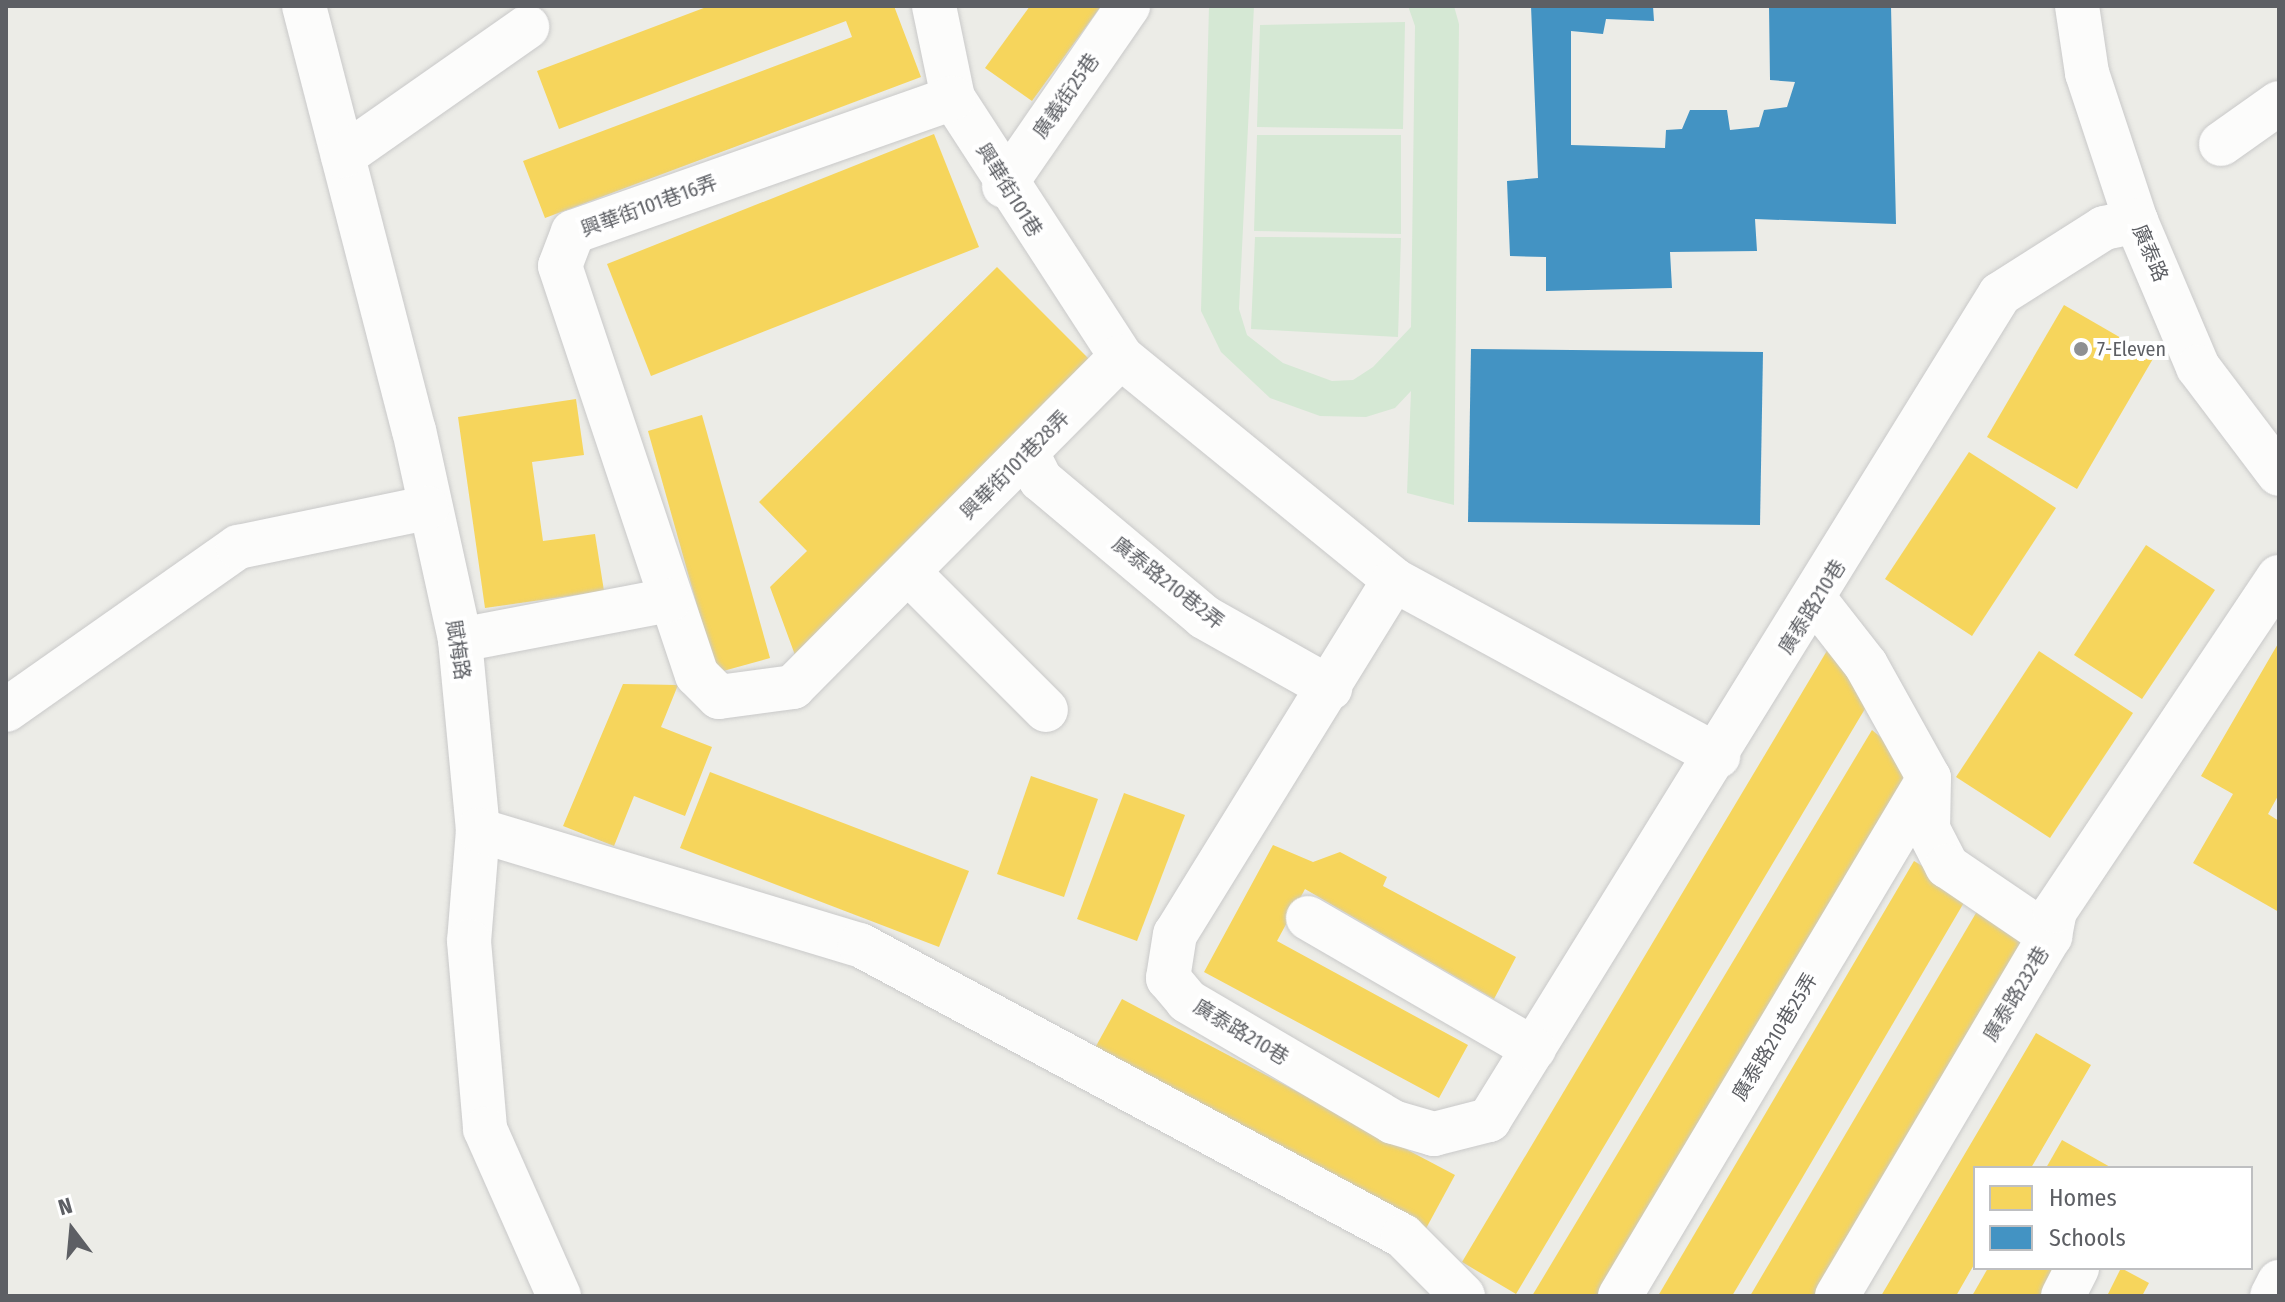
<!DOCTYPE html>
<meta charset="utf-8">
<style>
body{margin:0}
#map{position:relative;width:2285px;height:1302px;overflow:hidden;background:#ecece7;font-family:"Fira Sans Condensed","Noto Sans TC",sans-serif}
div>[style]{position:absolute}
.green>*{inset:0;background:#d5e8d4}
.homes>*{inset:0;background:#f6d55c}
.schools>*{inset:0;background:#4393c3}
.roads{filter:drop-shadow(0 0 2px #c9c9c9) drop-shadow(0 0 2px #c9c9c9)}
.minor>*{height:44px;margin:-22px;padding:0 22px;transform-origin:22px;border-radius:22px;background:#fcfcfb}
.dots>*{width:22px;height:22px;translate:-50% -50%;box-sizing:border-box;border:4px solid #fff;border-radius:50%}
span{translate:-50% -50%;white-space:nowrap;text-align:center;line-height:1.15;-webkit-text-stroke:8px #fff;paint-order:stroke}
.street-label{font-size:20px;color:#5d5f64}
.poi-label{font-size:20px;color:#5d5f64}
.left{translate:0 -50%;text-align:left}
.frame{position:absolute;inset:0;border:8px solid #5d5f64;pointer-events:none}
.legend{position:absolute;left:1973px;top:1166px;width:280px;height:104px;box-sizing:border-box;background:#fff;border:2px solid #bebfc1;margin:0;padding:10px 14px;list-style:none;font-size:24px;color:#5d5f64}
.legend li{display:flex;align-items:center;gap:16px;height:40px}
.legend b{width:40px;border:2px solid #bebfc1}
.north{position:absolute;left:32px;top:1190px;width:80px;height:80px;-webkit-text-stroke:6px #fff;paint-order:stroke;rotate:344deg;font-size:22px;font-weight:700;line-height:32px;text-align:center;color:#5d5f64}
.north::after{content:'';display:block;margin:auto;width:28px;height:36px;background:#5d5f64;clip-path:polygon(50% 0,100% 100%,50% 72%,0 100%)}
</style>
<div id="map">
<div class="green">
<div style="clip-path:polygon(1209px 6px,1254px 6px,1239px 309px,1247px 335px,1283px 363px,1332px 381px,1353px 380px,1373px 367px,1411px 327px,1415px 26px,1408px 6px,1454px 6px,1459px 24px,1454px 505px,1407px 493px,1411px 391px,1395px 408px,1366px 417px,1320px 416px,1270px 398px,1221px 352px,1201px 311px)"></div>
<div style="clip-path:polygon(1405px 22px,1403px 129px,1257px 127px,1260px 25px)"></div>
<div style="clip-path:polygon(1257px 135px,1401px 135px,1401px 234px,1254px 231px)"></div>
<div style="clip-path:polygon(1255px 237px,1401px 238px,1398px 337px,1251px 329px)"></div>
</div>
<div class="homes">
<div style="clip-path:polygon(709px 6px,894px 6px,921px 77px,545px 218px,523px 161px,852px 37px,846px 21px,559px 129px,537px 71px)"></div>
<div style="clip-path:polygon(1030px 6px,1101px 6px,1032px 101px,985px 68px)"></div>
<div style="clip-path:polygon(934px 134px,979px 247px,651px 376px,607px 264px)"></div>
<div style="clip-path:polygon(997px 267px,1092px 362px,795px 655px,770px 587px,807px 551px,759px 502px)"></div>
<div style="clip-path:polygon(2064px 305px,2154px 357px,2077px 489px,1987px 437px)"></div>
<div style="clip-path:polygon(576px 399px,584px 455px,532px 462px,543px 541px,595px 534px,604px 591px,485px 608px,458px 417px)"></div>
<div style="clip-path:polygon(702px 415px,770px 658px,716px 673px,648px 431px)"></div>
<div style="clip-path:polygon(1969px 452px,2056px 508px,1972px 636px,1885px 579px)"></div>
<div style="clip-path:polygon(2146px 545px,2215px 590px,2142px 699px,2074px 655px)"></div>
<div style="clip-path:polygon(2279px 642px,2279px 794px,2268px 814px,2279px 821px,2279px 912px,2193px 863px,2233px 794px,2201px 776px)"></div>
<div style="clip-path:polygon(1828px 649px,1875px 692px,1516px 1294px,1462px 1262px)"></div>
<div style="clip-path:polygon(2039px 651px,2133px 713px,2050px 838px,1956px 777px)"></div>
<div style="clip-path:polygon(623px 684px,678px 685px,661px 727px,712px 747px,685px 816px,634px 796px,614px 846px,563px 826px)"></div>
<div style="clip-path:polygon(1872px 730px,1922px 771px,1607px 1296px,1532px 1296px)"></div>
<div style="clip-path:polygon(710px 772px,969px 871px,939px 947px,680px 848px)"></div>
<div style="clip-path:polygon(1031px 776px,1098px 799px,1064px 897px,997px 874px)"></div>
<div style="clip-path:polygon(1124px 793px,1185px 815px,1137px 941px,1077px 919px)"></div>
<div style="clip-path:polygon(1273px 845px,1313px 862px,1340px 852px,1387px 877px,1383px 886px,1516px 957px,1494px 999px,1305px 889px,1277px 941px,1468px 1045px,1439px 1098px,1204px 972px)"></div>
<div style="clip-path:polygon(1914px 861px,1969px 894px,1801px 1180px,1732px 1296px,1658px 1296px)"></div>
<div style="clip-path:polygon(1979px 908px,2034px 940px,1824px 1296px,1750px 1296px)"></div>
<div style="clip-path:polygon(1122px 999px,1455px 1175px,1423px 1234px,1090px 1057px)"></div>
<div style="clip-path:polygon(2036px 1033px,2091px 1065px,2031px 1168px,1975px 1168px,1975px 1263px,1956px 1296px,1881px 1296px)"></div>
<div style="clip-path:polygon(2062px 1140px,2112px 1168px,2046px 1168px)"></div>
<div style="clip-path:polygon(1988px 1268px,2060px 1268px,2044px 1296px,1972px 1296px)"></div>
<div style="clip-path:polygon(2121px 1268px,2149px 1283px,2142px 1296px,2107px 1296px)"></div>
</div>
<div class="schools">
<div style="clip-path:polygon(1531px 6px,1653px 6px,1654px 21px,1606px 19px,1603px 34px,1571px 31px,1571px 145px,1665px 148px,1666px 130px,1682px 129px,1690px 110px,1727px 110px,1730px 130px,1759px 127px,1764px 110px,1787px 107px,1795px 82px,1770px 80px,1769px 6px,1891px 6px,1896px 224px,1755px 219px,1757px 251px,1670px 252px,1672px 288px,1546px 291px,1546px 257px,1510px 256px,1507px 181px,1538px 178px)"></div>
<div style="clip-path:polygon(1471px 349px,1763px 352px,1760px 525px,1468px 522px)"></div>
</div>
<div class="roads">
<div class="minor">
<div style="left:304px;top:6px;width:438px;rotate:75.5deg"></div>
<div style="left:414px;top:430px;width:215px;rotate:77.6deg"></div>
<div style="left:460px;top:640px;width:191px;rotate:84.6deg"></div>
<div style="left:478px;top:830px;width:111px;rotate:94.6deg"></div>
<div style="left:469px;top:941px;width:189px;rotate:85.1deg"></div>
<div style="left:485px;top:1129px;width:183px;rotate:66.1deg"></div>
<div style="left:934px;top:6px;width:94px;rotate:78.3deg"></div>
<div style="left:953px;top:98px;width:309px;rotate:57deg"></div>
<div style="left:1121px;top:357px;width:353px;rotate:39.2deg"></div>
<div style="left:1394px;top:580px;width:369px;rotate:28.5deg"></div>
<div style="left:2077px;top:6px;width:68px;rotate:81.5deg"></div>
<div style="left:2087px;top:73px;width:156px;rotate:71.7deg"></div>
<div style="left:2136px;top:221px;width:159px;rotate:67deg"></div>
<div style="left:2198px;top:367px;width:134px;rotate:52.9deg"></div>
<div style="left:953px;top:98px;width:403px;rotate:160.6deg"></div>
<div style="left:573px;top:232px;width:36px;rotate:111deg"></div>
<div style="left:560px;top:266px;width:431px;rotate:71.5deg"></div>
<div style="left:697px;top:675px;width:31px;rotate:45deg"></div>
<div style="left:719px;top:697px;width:75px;rotate:-7.7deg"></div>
<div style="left:793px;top:687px;width:465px;rotate:-45.2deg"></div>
<div style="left:2221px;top:144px;width:71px;rotate:-35.3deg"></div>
<div style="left:343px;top:156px;width:225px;rotate:-35deg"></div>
<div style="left:1004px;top:186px;width:219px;rotate:-55.4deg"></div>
<div style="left:1027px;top:453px;width:30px;rotate:63deg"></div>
<div style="left:1041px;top:480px;width:213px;rotate:40deg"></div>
<div style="left:1204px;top:617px;width:145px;rotate:29.4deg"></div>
<div style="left:908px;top:572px;width:195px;rotate:45deg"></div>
<div style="left:1394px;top:580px;width:416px;rotate:121.7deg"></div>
<div style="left:1175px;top:934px;width:45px;rotate:99deg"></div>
<div style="left:1168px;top:978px;width:30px;rotate:50deg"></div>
<div style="left:1187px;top:1001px;width:239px;rotate:30.4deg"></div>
<div style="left:1393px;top:1122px;width:43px;rotate:16.3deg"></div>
<div style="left:1434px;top:1134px;width:57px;rotate:-14.3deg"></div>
<div style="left:1489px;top:1120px;width:971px;rotate:-58.26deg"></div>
<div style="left:2000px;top:294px;width:123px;rotate:-32.4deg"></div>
<div style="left:2104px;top:228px;width:33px;rotate:-12deg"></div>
<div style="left:1816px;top:601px;width:81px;rotate:52deg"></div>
<div style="left:1866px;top:665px;width:129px;rotate:60.9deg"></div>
<div style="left:1929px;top:778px;width:51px;rotate:91.1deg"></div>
<div style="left:1928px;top:829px;width:42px;rotate:62.8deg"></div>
<div style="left:1947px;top:866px;width:125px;rotate:34.2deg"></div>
<div style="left:460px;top:640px;width:213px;rotate:-10.8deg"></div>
<div style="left:6px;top:710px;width:284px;rotate:-35.1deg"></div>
<div style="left:238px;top:547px;width:193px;rotate:-11.7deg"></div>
<div style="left:478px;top:830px;width:399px;rotate:16.8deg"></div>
<div style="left:860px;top:945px;width:616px;rotate:28.19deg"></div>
<div style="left:1403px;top:1236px;width:85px;rotate:45deg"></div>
<div style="left:1308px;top:918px;width:261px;rotate:30.1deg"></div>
<div style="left:1620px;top:1296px;width:603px;rotate:-59.18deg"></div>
<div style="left:1837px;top:1296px;width:418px;rotate:-59.4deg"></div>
<div style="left:2050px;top:936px;width:25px;rotate:-79deg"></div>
<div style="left:2055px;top:911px;width:402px;rotate:-56.2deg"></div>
<div style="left:2063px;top:1296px;width:31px;rotate:-63deg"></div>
<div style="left:2272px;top:1296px;width:16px;rotate:-63deg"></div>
</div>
</div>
<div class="dots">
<div style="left:2081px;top:349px;background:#8f9092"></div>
</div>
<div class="street-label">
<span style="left:1066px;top:96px;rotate:-55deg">廣義街25巷</span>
<span style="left:1009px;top:190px;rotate:58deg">興華街101巷</span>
<span style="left:649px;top:206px;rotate:-20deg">興華街101巷16弄</span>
<span style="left:2150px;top:253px;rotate:67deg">廣泰路</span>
<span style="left:1015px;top:465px;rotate:-45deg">興華街101巷28弄</span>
<span style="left:1168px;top:583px;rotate:38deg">廣泰路210巷2弄</span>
<span style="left:1812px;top:607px;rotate:-58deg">廣泰路210巷</span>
<span style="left:458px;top:650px;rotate:81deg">賦梅路</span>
<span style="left:2016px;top:994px;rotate:-59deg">廣泰路232巷</span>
<span style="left:1241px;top:1032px;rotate:31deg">廣泰路210巷</span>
<span style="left:1775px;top:1037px;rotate:-59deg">廣泰路210巷25弄</span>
</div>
<div class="poi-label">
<span class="left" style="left:2097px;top:349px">7-Eleven</span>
</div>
<div class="frame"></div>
<ul class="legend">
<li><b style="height:22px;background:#f6d55c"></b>Homes</li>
<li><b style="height:22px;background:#4393c3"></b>Schools</li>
</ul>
<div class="north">N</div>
</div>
